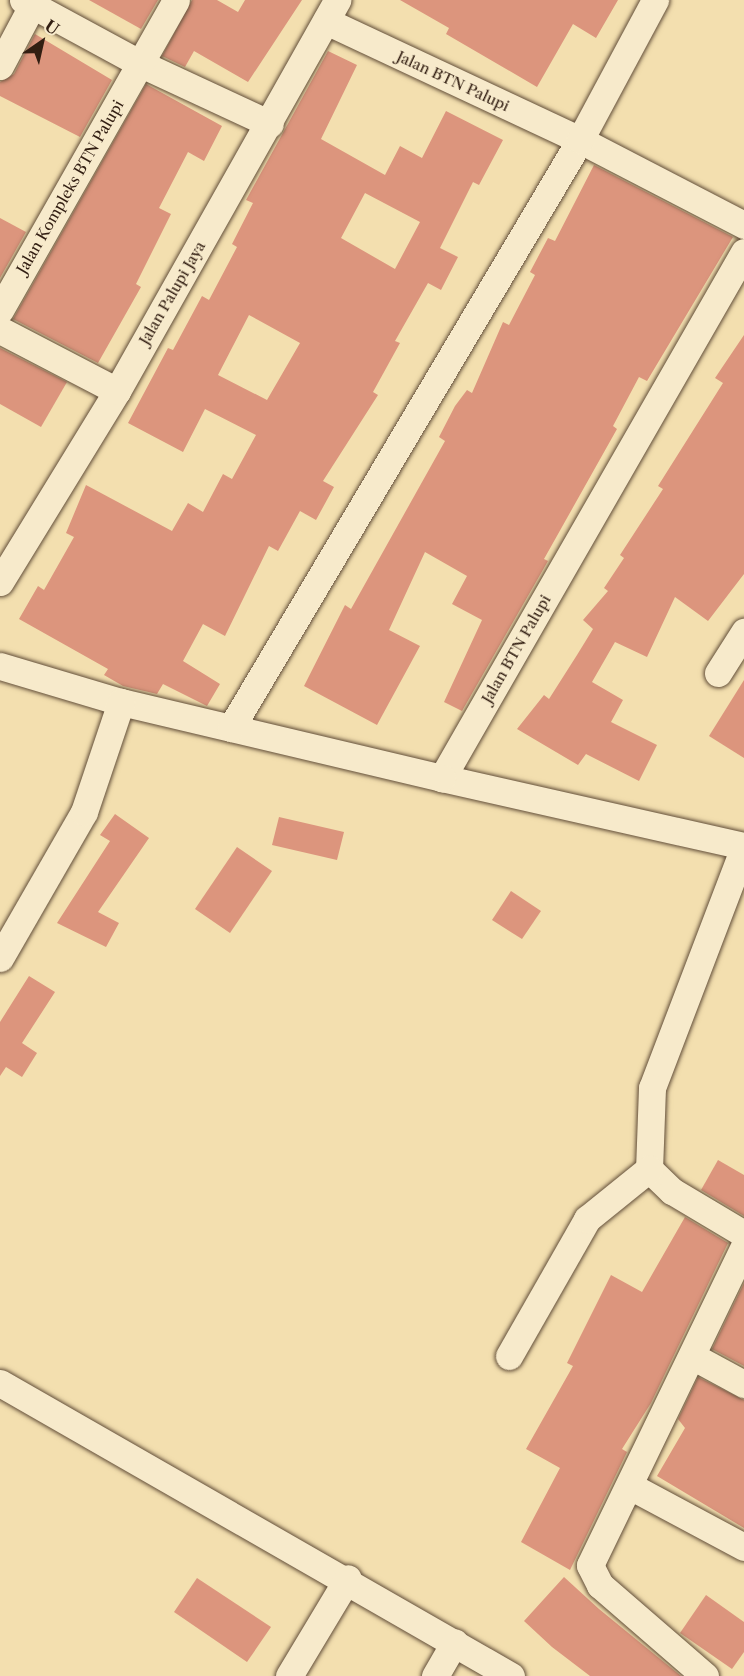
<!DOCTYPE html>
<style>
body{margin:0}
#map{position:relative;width:744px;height:1676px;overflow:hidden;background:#f3dfaf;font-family:"Libre Caslon Text",serif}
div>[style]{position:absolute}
.building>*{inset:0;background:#dc957d}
.roads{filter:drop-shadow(0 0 2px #624e39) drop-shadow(0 0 2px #624e39)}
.minor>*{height:27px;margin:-13.5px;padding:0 13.5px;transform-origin:13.5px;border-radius:13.5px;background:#f7eacb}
span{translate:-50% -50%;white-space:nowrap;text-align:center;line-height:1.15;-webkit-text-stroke:4.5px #f7eacb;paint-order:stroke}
.street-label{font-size:15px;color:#321e12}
.north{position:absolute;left:12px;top:12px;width:60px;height:60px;-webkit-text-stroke:4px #f7eacb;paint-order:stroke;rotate:34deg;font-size:16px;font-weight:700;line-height:24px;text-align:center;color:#321e12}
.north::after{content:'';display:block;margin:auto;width:21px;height:27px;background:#321e12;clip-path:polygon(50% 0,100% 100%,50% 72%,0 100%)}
</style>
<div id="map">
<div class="building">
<div style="clip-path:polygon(89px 0,158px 0,141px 29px)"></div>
<div style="clip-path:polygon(192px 0,217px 0,238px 12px,245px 0,302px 0,248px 82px,194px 51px,185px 67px,162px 56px)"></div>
<div style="clip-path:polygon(400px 0,618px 0,596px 38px,573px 24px,537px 87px,446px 34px,449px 28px)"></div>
<div style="clip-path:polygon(35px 34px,112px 80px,80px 137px,0 96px,0 82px,14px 74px)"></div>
<div style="clip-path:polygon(evenodd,328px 51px,357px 65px,321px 139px,385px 175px,400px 146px,422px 158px,446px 111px,503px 140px,479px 185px,473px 182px,440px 248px,458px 257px,441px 290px,428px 283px,395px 341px,400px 343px,373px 392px,378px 395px,323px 481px,334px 487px,316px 520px,300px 511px,278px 551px,269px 546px,225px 636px,203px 624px,183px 661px,220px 684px,207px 706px,163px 684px,157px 694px,123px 686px,104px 675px,108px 669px,19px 619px,38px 586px,44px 590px,74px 537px,66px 533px,86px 485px,172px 531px,188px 503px,203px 512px,223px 474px,232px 479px,256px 435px,205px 409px,183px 452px,128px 423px,168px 348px,173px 350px,202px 296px,209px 300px,237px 247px,232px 244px,253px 203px,246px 200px,328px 51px,365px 193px,420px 222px,395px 269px,341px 238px,365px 193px,328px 51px,249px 315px,300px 343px,267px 400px,218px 375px,249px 315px)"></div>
<div style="clip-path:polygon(146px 84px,222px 126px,204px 161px,188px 152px,159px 208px,171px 214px,136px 284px,141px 287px,98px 363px,13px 319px)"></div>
<div style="clip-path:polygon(594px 165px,733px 237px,647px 381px,639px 377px,613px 426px,617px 429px,544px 559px,548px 561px,462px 711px,444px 702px,482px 620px,452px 604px,467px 576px,425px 552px,389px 630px,420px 646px,377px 725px,304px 686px,345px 605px,351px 609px,445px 441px,439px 437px,455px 406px,467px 390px,472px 393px,503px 322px,509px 325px,535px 275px,530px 272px,548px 238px,555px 241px)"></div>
<div style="clip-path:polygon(0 218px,26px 232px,0 278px)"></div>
<div style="clip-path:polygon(744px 335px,744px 574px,708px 621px,675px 597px,647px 657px,615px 642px,592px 682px,623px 700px,611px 722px,657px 745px,639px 781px,586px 754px,578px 765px,517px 729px,544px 695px,549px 699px,577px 655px,593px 629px,583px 620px,608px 591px,604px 588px,624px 558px,620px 555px,663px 489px,658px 486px,723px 383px,715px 378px)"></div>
<div style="clip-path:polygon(0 348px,67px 382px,41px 427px,0 404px)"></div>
<div style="clip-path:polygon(744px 680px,744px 758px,709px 736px)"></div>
<div style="clip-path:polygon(115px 814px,149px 838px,98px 912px,119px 923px,106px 947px,57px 923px,110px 841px,100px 835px)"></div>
<div style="clip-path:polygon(279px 817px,344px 832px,337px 860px,272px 845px)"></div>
<div style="clip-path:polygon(237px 847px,272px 871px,230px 933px,195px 909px)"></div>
<div style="clip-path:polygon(511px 891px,541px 911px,522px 939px,492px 920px)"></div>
<div style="clip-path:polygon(29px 976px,55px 992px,22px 1043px,37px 1053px,22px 1077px,6px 1067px,0 1076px,0 1022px)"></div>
<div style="clip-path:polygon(718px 1160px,744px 1175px,744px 1216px,701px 1190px)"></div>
<div style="clip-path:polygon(685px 1217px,728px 1243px,651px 1403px,622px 1449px,627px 1452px,570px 1570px,521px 1542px,560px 1468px,526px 1449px,573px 1366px,567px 1363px,611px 1275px,642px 1292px)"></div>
<div style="clip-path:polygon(744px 1283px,744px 1366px,712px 1349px)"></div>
<div style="clip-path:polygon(698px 1377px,744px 1400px,744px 1528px,657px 1476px,685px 1428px,678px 1419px)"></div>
<div style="clip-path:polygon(564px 1577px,599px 1609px,681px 1676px,590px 1676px,552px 1647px,524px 1621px)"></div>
<div style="clip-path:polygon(197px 1578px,271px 1627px,247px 1662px,174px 1612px)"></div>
<div style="clip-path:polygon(706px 1595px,744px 1622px,744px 1652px,732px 1669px,680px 1633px)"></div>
</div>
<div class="roads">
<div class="minor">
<div style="left:23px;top:0;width:134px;rotate:28.5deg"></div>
<div style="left:141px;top:64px;width:142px;rotate:24.9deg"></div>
<div style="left:326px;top:21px;width:280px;rotate:25.1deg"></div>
<div style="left:580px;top:140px;width:185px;rotate:27.4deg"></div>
<div style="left:0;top:66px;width:75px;rotate:-62.1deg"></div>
<div style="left:744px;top:252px;width:607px;rotate:119.86deg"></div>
<div style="left:442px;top:778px;width:310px;rotate:12.7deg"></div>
<div style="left:0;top:310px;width:356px;rotate:-60.4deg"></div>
<div style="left:0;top:330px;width:132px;rotate:27.5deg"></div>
<div style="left:0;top:582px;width:224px;rotate:-58.5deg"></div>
<div style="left:117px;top:391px;width:449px;rotate:-60.6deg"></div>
<div style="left:0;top:666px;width:126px;rotate:16.6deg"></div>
<div style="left:121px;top:702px;width:330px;rotate:13.3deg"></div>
<div style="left:718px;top:673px;width:49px;rotate:-57.6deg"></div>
<div style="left:231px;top:728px;width:684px;rotate:-59.31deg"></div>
<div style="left:580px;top:140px;width:159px;rotate:-61.8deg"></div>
<div style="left:744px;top:847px;width:258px;rotate:110.9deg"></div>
<div style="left:652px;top:1088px;width:81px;rotate:92.1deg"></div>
<div style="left:649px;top:1169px;width:32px;rotate:44deg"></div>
<div style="left:672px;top:1191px;width:84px;rotate:30.8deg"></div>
<div style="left:0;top:958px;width:168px;rotate:-60.1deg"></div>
<div style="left:84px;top:812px;width:116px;rotate:-71.4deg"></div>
<div style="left:509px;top:1356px;width:158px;rotate:-60.3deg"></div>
<div style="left:587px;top:1219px;width:80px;rotate:-38.9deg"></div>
<div style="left:694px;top:1357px;width:57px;rotate:28.4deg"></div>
<div style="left:0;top:1383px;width:589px;rotate:29.83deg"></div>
<div style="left:630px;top:1486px;width:129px;rotate:28.2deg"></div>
<div style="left:289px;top:1676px;width:114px;rotate:-59deg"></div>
<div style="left:435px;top:1676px;width:39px;rotate:-60deg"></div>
<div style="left:705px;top:1676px;width:139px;rotate:-139.1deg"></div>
<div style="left:600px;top:1585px;width:22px;rotate:-117deg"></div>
<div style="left:590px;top:1565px;width:353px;rotate:-64.2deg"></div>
</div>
</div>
<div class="street-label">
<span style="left:453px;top:81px;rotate:25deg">Jalan BTN Palupi</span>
<span style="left:70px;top:187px;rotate:-60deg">Jalan Kompleks BTN Palupi</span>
<span style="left:172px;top:293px;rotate:-60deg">Jalan Palupi Jaya</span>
<span style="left:516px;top:649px;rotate:-60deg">Jalan BTN Palupi</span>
</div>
<div class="north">U</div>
</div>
